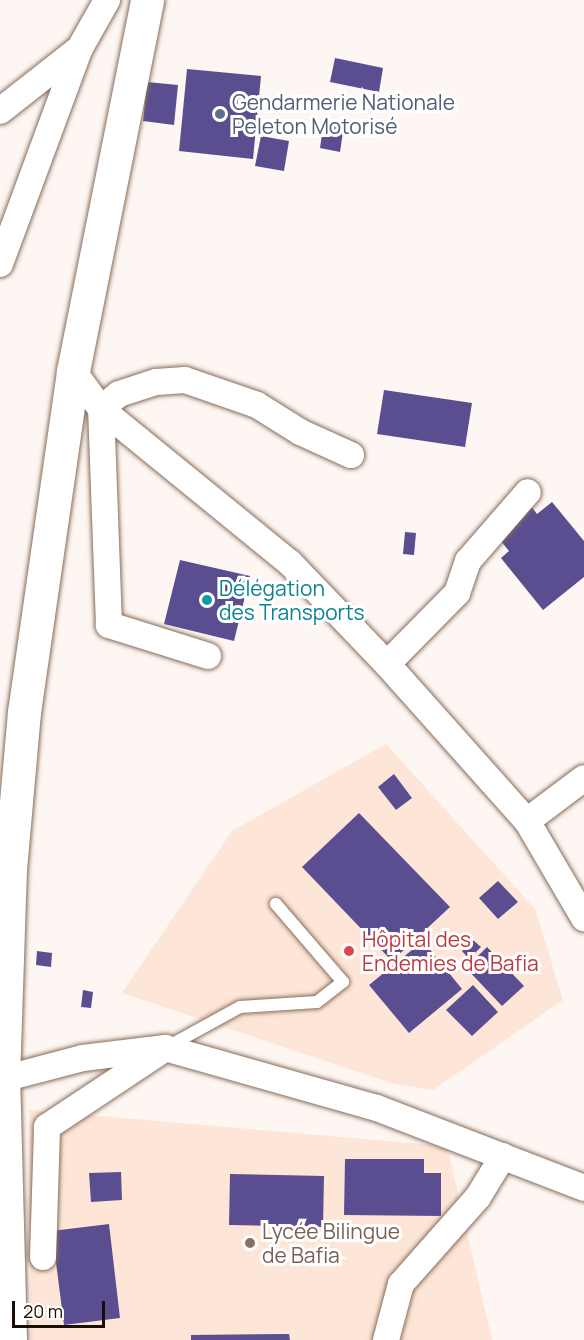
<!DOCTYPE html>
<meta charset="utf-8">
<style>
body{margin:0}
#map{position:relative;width:584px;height:1340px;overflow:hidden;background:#fdf6f2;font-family:Manrope,sans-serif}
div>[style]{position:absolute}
.built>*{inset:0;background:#fde6d7}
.building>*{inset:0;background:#5a4e91}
.roads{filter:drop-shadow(0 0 2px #876c5a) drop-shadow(0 0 2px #876c5a)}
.service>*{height:12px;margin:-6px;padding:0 6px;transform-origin:6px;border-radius:6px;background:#fff}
.minor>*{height:26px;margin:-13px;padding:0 13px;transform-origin:13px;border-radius:13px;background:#fff}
.secondary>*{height:33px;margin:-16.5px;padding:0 16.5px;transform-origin:16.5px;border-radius:16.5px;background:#fff}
.dots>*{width:16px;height:16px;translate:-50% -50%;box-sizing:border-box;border:3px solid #fff;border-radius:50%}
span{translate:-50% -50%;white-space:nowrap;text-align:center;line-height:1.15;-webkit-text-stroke:6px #fff;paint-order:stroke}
.service-label{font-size:21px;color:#4e5e75}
.left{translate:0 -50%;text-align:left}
.culture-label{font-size:21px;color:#0d838f}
.health-label{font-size:21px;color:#be3a42}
.education-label{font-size:21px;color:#785e54}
.scale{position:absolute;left:12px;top:1301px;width:93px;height:27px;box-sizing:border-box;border:3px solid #180e07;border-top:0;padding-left:8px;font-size:18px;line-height:21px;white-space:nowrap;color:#180e07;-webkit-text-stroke:4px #fff;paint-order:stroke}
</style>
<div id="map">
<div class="built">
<div style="clip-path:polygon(386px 744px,535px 909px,563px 1000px,433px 1090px,394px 1084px,122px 993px,232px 831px)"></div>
<div style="clip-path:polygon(29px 1110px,447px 1146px,492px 1340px,31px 1340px)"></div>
</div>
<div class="building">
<div style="clip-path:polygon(335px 58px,383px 68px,379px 92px,330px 82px)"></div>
<div style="clip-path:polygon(187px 69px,261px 76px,253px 159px,179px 151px)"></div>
<div style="clip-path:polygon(147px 82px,178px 85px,174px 125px,143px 121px)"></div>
<div style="clip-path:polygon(324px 121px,344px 125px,340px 152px,320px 148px)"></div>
<div style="clip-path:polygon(261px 136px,289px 141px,284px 171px,255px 166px)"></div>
<div style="clip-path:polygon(384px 390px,472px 403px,465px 447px,377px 434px)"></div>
<div style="clip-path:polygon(528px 502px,537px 514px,552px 502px,584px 541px,584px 577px,543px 610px,501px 558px,509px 551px,500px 540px,511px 532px,504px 522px)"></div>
<div style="clip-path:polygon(405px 532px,416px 533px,414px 555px,403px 554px)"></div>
<div style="clip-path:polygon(180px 560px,250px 576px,234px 641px,164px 624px)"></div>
<div style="clip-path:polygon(394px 774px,412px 798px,396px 810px,378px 787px)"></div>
<div style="clip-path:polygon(359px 813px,450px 907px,392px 961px,302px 867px)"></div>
<div style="clip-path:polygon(498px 881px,518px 902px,498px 919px,479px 898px)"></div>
<div style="clip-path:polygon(473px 940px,481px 947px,469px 959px,462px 951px)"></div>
<div style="clip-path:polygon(423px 941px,462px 989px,409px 1033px,369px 985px)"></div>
<div style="clip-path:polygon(487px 947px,524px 986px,502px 1006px,466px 968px)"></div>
<div style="clip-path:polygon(37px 951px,52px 953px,51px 967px,36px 965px)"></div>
<div style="clip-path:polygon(473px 985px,498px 1012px,472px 1036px,446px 1010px)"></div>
<div style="clip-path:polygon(83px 990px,93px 992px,91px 1008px,81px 1007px)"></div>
<div style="clip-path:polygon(345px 1159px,424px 1159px,424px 1173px,441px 1173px,441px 1216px,344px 1215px)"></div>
<div style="clip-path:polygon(121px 1172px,122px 1200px,91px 1202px,89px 1173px)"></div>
<div style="clip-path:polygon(230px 1174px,324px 1176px,323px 1227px,229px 1225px)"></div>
<div style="clip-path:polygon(109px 1224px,120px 1318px,64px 1325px,52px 1231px)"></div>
<div style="clip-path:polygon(289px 1334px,290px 1340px,191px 1340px,191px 1335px)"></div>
</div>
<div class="roads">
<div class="service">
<div style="left:169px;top:1046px;width:81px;rotate:-28.8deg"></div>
<div style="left:240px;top:1007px;width:77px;rotate:-3.7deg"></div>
<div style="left:317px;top:1002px;width:33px;rotate:-38deg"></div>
<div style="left:343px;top:982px;width:103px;rotate:-130.7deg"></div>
</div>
<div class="minor">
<div style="left:0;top:111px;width:102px;rotate:-38.2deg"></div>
<div style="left:0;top:264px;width:230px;rotate:-69.7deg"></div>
<div style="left:80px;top:48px;width:55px;rotate:-60.6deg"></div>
<div style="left:73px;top:371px;width:47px;rotate:53.6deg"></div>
<div style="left:101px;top:409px;width:244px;rotate:39.2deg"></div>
<div style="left:290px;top:563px;width:140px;rotate:46.2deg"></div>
<div style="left:387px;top:664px;width:210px;rotate:48.3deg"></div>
<div style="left:527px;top:821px;width:113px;rotate:59.6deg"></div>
<div style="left:208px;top:656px;width:104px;rotate:-162.6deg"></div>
<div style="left:109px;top:625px;width:216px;rotate:-92.1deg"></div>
<div style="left:101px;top:409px;width:23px;rotate:-40deg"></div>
<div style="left:119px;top:394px;width:39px;rotate:-18deg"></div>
<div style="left:156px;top:382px;width:29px;rotate:-4deg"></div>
<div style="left:185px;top:380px;width:76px;rotate:19.1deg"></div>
<div style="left:257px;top:405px;width:51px;rotate:32.1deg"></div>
<div style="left:300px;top:432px;width:56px;rotate:24.3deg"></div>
<div style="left:387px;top:664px;width:100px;rotate:-45.4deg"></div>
<div style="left:457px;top:593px;width:34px;rotate:-71deg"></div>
<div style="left:468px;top:561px;width:91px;rotate:-49deg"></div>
<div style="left:527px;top:821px;width:71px;rotate:-37deg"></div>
<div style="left:3px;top:1079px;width:83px;rotate:-14.7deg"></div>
<div style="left:83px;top:1058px;width:83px;rotate:-7deg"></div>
<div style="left:165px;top:1048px;width:220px;rotate:15.8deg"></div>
<div style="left:377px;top:1108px;width:222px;rotate:21.1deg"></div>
<div style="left:43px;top:1257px;width:130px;rotate:-88.2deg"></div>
<div style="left:47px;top:1127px;width:136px;rotate:-33.6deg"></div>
<div style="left:386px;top:1340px;width:58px;rotate:-75deg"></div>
<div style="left:401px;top:1284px;width:116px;rotate:-48.5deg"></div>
<div style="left:478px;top:1197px;width:48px;rotate:-58.6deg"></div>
</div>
<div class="secondary">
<div style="left:10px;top:1340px;width:261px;rotate:-91.5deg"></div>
<div style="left:3px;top:1079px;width:210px;rotate:-88.1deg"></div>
<div style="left:10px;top:869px;width:158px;rotate:-84.9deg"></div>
<div style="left:24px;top:712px;width:345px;rotate:-81.8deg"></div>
<div style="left:73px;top:371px;width:378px;rotate:-78.7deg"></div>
</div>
</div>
<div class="dots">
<div style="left:220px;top:114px;background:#5c6f8a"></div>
<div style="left:207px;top:600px;background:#0f9aa8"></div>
<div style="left:349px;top:951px;background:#e0444e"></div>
<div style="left:250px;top:1243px;background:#8d6e63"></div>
</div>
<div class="service-label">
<span class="left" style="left:232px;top:114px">Gendarmerie Nationale<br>Peleton Motorisé</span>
</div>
<div class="culture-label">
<span class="left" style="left:219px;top:600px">Délégation<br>des Transports</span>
</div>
<div class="health-label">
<span class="left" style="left:362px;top:951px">Hôpital des<br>Endemies de Bafia</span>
</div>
<div class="education-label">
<span class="left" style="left:262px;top:1243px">Lycée Bilingue<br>de Bafia</span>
</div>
<div class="scale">20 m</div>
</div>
